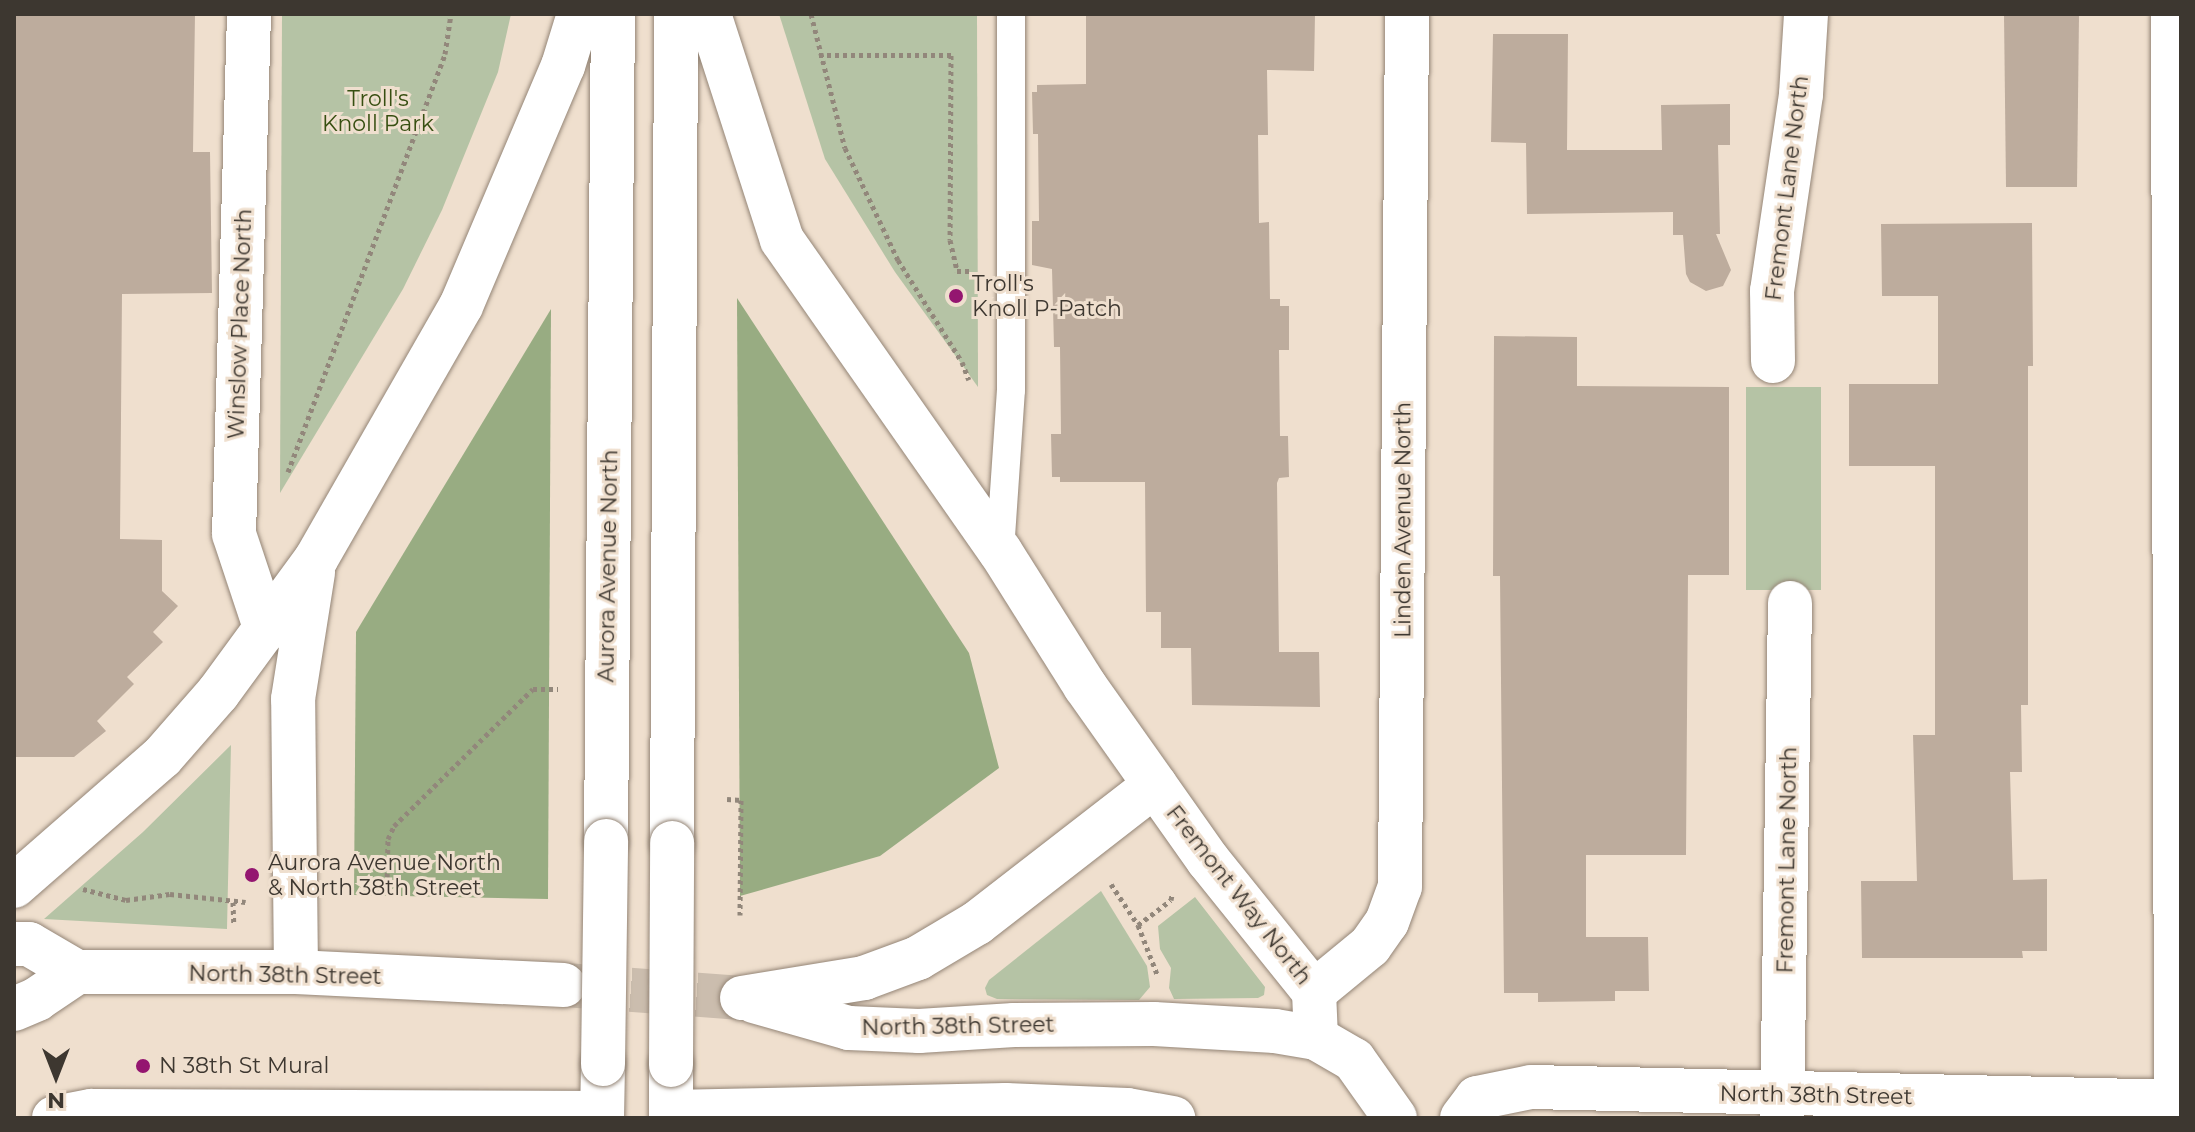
<!DOCTYPE html>
<style>
body{margin:0}
#map{position:relative;width:2195px;height:1132px;overflow:hidden;background:#efdfce;font-family:Montserrat,sans-serif}
div>[style]{position:absolute}
.green>*{inset:0;background:#b5c3a5}
.forest>*{inset:0;background:#98ac82}
.building>*{inset:0;background:#bdac9d}
.secondary-tunnel>*{height:44px;margin-top:-22px;transform-origin:0;background:repeating-linear-gradient(90deg,#cbbdae 0 44px,transparent 0 66px)}
.path>*{height:5px;margin-top:-2.5px;transform-origin:0;background:repeating-linear-gradient(90deg,#92877b 0 4px,transparent 0 8px)}
.roads{filter:drop-shadow(0 0 2px #948576) drop-shadow(0 0 2px #948576)}
.service>*{height:28px;margin:-14px;padding:0 14px;transform-origin:14px;border-radius:14px;background:#fff}
.minor>*{height:44px;margin:-22px;padding:0 22px;transform-origin:22px;border-radius:22px;background:#fff}
.secondary>*{height:44px;margin:-22px;padding:0 22px;transform-origin:22px;border-radius:22px;background:#fff}
.trunk>*{height:44px;margin:-22px;padding:0 22px;transform-origin:22px;border-radius:22px;background:#fff}
.bridges{filter:drop-shadow(0 0 2px #948576) drop-shadow(0 0 2px #948576)}
.trunk-bridge>*{height:44px;margin:-22px;padding:0 22px;transform-origin:22px;border-radius:22px;background:#fff}
.dots>*{width:22px;height:22px;translate:-50% -50%;box-sizing:border-box;border:4px solid #efdfce;border-radius:50%}
span{translate:-50% -50%;white-space:nowrap;text-align:center;line-height:1.15;-webkit-text-stroke:6px #efdfce;paint-order:stroke}
.park-label{font-size:22px;color:#374f11}
.street-label{font-size:22px;color:#3d3730}
.poi-label{font-size:22px;color:#3d3730}
.left{translate:0 -50%;text-align:left}
.frame{position:absolute;inset:0;border:16px solid #3d3730;pointer-events:none}
.north{position:absolute;left:16px;top:1036px;width:80px;height:80px;-webkit-text-stroke:6px #efdfce;paint-order:stroke;rotate:180deg;font-size:22px;font-weight:700;line-height:32px;text-align:center;color:#3d3730}
.north::after{content:'';display:block;margin:auto;width:28px;height:36px;background:#3d3730;clip-path:polygon(50% 0,100% 100%,50% 72%,0 100%)}
</style>
<div id="map">
<div class="green">
<div style="clip-path:polygon(282px 14px,511px 14px,498px 72px,442px 210px,403px 289px,280px 493px)"></div>
<div style="clip-path:polygon(779px 14px,977px 14px,978px 387px,895px 272px,825px 159px)"></div>
<div style="clip-path:polygon(1746px 387px,1821px 387px,1821px 590px,1746px 590px)"></div>
<div style="clip-path:polygon(231px 745px,227px 929px,44px 919px,143px 832px)"></div>
<div style="clip-path:polygon(1101px 891px,1147px 966px,1150px 987px,1139px 1000px,997px 999px,987px 995px,985px 988px,989px 980px)"></div>
<div style="clip-path:polygon(1195px 897px,1265px 987px,1264px 995px,1258px 998px,1174px 999px,1169px 988px,1171px 968px,1160px 949px,1158px 926px)"></div>
</div>
<div class="forest">
<div style="clip-path:polygon(737px 298px,969px 653px,999px 768px,880px 856px,740px 896px)"></div>
<div style="clip-path:polygon(551px 309px,548px 899px,354px 895px,356px 632px)"></div>
</div>
<div class="building">
<div style="clip-path:polygon(14px 14px,195px 14px,193px 152px,210px 152px,212px 293px,122px 294px,120px 539px,162px 540px,162px 591px,178px 606px,153px 632px,163px 642px,127px 677px,134px 684px,97px 721px,106px 731px,74px 757px,14px 757px)"></div>
<div style="clip-path:polygon(1086px 14px,1315px 14px,1314px 71px,1267px 70px,1268px 135px,1258px 135px,1259px 223px,1269px 222px,1270px 299px,1280px 299px,1280px 306px,1289px 306px,1289px 350px,1279px 350px,1280px 436px,1288px 436px,1289px 477px,1279px 478px,1277px 483px,1279px 652px,1319px 652px,1320px 707px,1192px 705px,1191px 648px,1161px 648px,1161px 612px,1146px 612px,1145px 482px,1060px 482px,1060px 477px,1052px 477px,1051px 434px,1061px 434px,1060px 347px,1054px 347px,1052px 269px,1032px 265px,1032px 221px,1039px 221px,1038px 134px,1033px 134px,1032px 92px,1037px 92px,1037px 85px,1086px 84px)"></div>
<div style="clip-path:polygon(2004px 14px,2079px 14px,2077px 187px,2006px 187px)"></div>
<div style="clip-path:polygon(1493px 34px,1568px 34px,1567px 150px,1662px 150px,1661px 105px,1730px 104px,1730px 145px,1718px 145px,1720px 234px,1716px 234px,1731px 270px,1723px 286px,1706px 291px,1690px 282px,1686px 274px,1683px 235px,1673px 235px,1673px 212px,1527px 214px,1526px 143px,1491px 142px)"></div>
<div style="clip-path:polygon(2032px 223px,2033px 366px,2028px 366px,2028px 705px,2021px 705px,2022px 772px,2010px 772px,2013px 880px,2047px 879px,2047px 951px,2022px 951px,2023px 958px,1862px 958px,1861px 881px,1917px 881px,1913px 735px,1935px 735px,1935px 466px,1849px 466px,1849px 384px,1938px 384px,1938px 296px,1882px 296px,1881px 224px)"></div>
<div style="clip-path:polygon(1494px 336px,1577px 337px,1577px 386px,1729px 387px,1729px 575px,1688px 575px,1686px 855px,1586px 855px,1586px 937px,1648px 937px,1649px 991px,1615px 991px,1615px 1001px,1538px 1002px,1538px 993px,1504px 993px,1500px 576px,1493px 576px)"></div>
</div>
<div class="secondary-tunnel">
<div style="left:565px;top:985px;width:177px;rotate:4.2deg"></div>
</div>
<div class="path">
<div style="left:811px;top:14px;width:138px;rotate:75.8deg"></div>
<div style="left:845px;top:148px;width:124px;rotate:64.7deg"></div>
<div style="left:898px;top:260px;width:120px;rotate:57.9deg"></div>
<div style="left:962px;top:362px;width:19px;rotate:69deg"></div>
<div style="left:819px;top:55px;width:132px"></div>
<div style="left:951px;top:55px;width:185px;rotate:90.3deg"></div>
<div style="left:950px;top:240px;width:32px;rotate:77deg"></div>
<div style="left:957px;top:271px;width:15px"></div>
<div style="left:288px;top:472px;width:447px;rotate:-69.4deg"></div>
<div style="left:445px;top:54px;width:40px;rotate:-81.5deg"></div>
<div style="left:727px;top:799px;width:14px;rotate:4deg"></div>
<div style="left:741px;top:800px;width:115px;rotate:90.5deg"></div>
<div style="left:1111px;top:884px;width:49px;rotate:56.6deg"></div>
<div style="left:1138px;top:925px;width:53px;rotate:68.8deg"></div>
<div style="left:387px;top:885px;width:46px;rotate:-88.8deg"></div>
<div style="left:388px;top:839px;width:14px;rotate:-65deg"></div>
<div style="left:394px;top:826px;width:195px;rotate:-44.6deg"></div>
<div style="left:533px;top:689px;width:25px"></div>
<div style="left:83px;top:889px;width:44px;rotate:14.3deg"></div>
<div style="left:126px;top:900px;width:44px;rotate:-7.8deg"></div>
<div style="left:170px;top:894px;width:76px;rotate:6deg"></div>
<div style="left:233px;top:902px;width:23px;rotate:88deg"></div>
<div style="left:1138px;top:925px;width:41px;rotate:-37.1deg"></div>
<div style="left:1171px;top:900px;width:5px;rotate:-79deg"></div>
</div>
<div class="roads">
<div class="service">
<div style="left:1000px;top:551px;width:161px;rotate:-86.1deg"></div>
<div style="left:1011px;top:390px;width:376px;rotate:-90deg"></div>
</div>
<div class="minor">
<div style="left:249px;top:14px;width:520px;rotate:91.65deg"></div>
<div style="left:234px;top:534px;width:101px;rotate:71.6deg"></div>
<div style="left:1773px;top:361px;width:70px;rotate:-90.8deg"></div>
<div style="left:1772px;top:291px;width:199px;rotate:-81.6deg"></div>
<div style="left:1801px;top:94px;width:80px;rotate:-86.4deg"></div>
<div style="left:1314px;top:992px;width:72px;rotate:-39.4deg"></div>
<div style="left:1370px;top:946px;width:29px;rotate:-55deg"></div>
<div style="left:1387px;top:922px;width:37px;rotate:-70deg"></div>
<div style="left:1400px;top:887px;width:873px;rotate:-89.54deg"></div>
<div style="left:671px;top:1112px;width:335px;rotate:-1.2deg"></div>
<div style="left:1006px;top:1105px;width:121px;rotate:2.4deg"></div>
<div style="left:1127px;top:1110px;width:47px;rotate:9.9deg"></div>
<div style="left:54px;top:1118px;width:38px;rotate:-11deg"></div>
<div style="left:91px;top:1111px;width:511px;rotate:0.22deg"></div>
<div style="left:1462px;top:1118px;width:25px;rotate:-53deg"></div>
<div style="left:1477px;top:1098px;width:55px;rotate:-11.5deg"></div>
<div style="left:1531px;top:1087px;width:650px;rotate:1.32deg"></div>
<div style="left:1782px;top:1118px;width:515px;rotate:-89.11deg"></div>
</div>
<div class="secondary">
<div style="left:2173px;top:14px;width:1104px;rotate:89.84deg"></div>
<div style="left:14px;top:944px;width:15px"></div>
<div style="left:29px;top:944px;width:56px;rotate:30.3deg"></div>
<div style="left:77px;top:972px;width:219px"></div>
<div style="left:296px;top:972px;width:268px;rotate:2.8deg"></div>
<div style="left:742px;top:998px;width:124px;rotate:-9.3deg"></div>
<div style="left:864px;top:978px;width:58px;rotate:-20.3deg"></div>
<div style="left:918px;top:958px;width:69px;rotate:-30.7deg"></div>
<div style="left:977px;top:923px;width:225px;rotate:-37.8deg"></div>
<div style="left:1155px;top:785px;width:92px;rotate:54.8deg"></div>
<div style="left:1208px;top:860px;width:169px;rotate:51.2deg"></div>
<div style="left:1314px;top:992px;width:46px;rotate:87.5deg"></div>
<div style="left:754px;top:1001px;width:99px;rotate:15.9deg"></div>
<div style="left:849px;top:1028px;width:70px;rotate:2.5deg"></div>
<div style="left:919px;top:1031px;width:95px;rotate:-3.6deg"></div>
<div style="left:1014px;top:1025px;width:140px;rotate:-0.4deg"></div>
<div style="left:1154px;top:1024px;width:121px;rotate:3.3deg"></div>
<div style="left:1275px;top:1031px;width:42px;rotate:9.7deg"></div>
<div style="left:1316px;top:1038px;width:44px;rotate:30.1deg"></div>
<div style="left:1354px;top:1060px;width:71px;rotate:54.7deg"></div>
<div style="left:14px;top:1009px;width:25px;rotate:-23deg"></div>
<div style="left:37px;top:999px;width:48px;rotate:-34deg"></div>
</div>
<div class="trunk">
<div style="left:709px;top:14px;width:237px;rotate:72.1deg"></div>
<div style="left:782px;top:240px;width:380px;rotate:55deg"></div>
<div style="left:1000px;top:551px;width:160px;rotate:57.8deg"></div>
<div style="left:1085px;top:686px;width:121px;rotate:54.7deg"></div>
<div style="left:606px;top:841px;width:827px;rotate:-89.52deg"></div>
<div style="left:672px;top:843px;width:829px;rotate:-89.72deg"></div>
<div style="left:14px;top:886px;width:196px;rotate:-41.1deg"></div>
<div style="left:162px;top:757px;width:85px;rotate:-48.8deg"></div>
<div style="left:218px;top:693px;width:166px;rotate:-53.8deg"></div>
<div style="left:316px;top:559px;width:292px;rotate:-60.2deg"></div>
<div style="left:461px;top:306px;width:261px;rotate:-67deg"></div>
<div style="left:563px;top:66px;width:54px;rotate:-72.9deg"></div>
<div style="left:296px;top:972px;width:273px;rotate:-90.6deg"></div>
<div style="left:293px;top:699px;width:128px;rotate:-81deg"></div>
<div style="left:671px;top:1065px;width:53px;rotate:90deg"></div>
<div style="left:602px;top:1118px;width:54px;rotate:-88.9deg"></div>
</div>
</div>
<div class="bridges">
<div class="trunk-bridge">
<div style="left:603px;top:1064px;width:223px;rotate:-89.2deg"></div>
<div style="left:671px;top:1065px;width:222px;rotate:-89.7deg"></div>
</div>
</div>
<div class="dots">
<div style="left:956px;top:296px;background:#941670"></div>
<div style="left:252px;top:875px;background:#941670"></div>
<div style="left:143px;top:1066px;background:#941670"></div>
</div>
<div class="park-label">
<span style="left:378px;top:111px">Troll's<br>Knoll Park</span>
</div>
<div class="street-label">
<span style="left:1787px;top:188px;rotate:-83deg">Fremont Lane North</span>
<span style="left:240px;top:324px;rotate:-88deg">Winslow Place North</span>
<span style="left:1403px;top:520px;rotate:-90deg">Linden Avenue North</span>
<span style="left:608px;top:566px;rotate:-89deg">Aurora Avenue North</span>
<span style="left:1787px;top:860px;rotate:-89deg">Fremont Lane North</span>
<span style="left:1239px;top:895px;rotate:52deg">Fremont Way North</span>
<span style="left:285px;top:975px;rotate:1deg">North 38th Street</span>
<span style="left:958px;top:1026px;rotate:-1deg">North 38th Street</span>
<span style="left:1816px;top:1095px;rotate:1deg">North 38th Street</span>
</div>
<div class="poi-label">
<span class="left" style="left:972px;top:296px">Troll's<br>Knoll P-Patch</span>
<span class="left" style="left:268px;top:875px">Aurora Avenue North<br>&amp; North 38th Street</span>
<span class="left" style="left:159px;top:1066px">N 38th St Mural</span>
</div>
<div class="frame"></div>
<div class="north">N</div>
</div>
